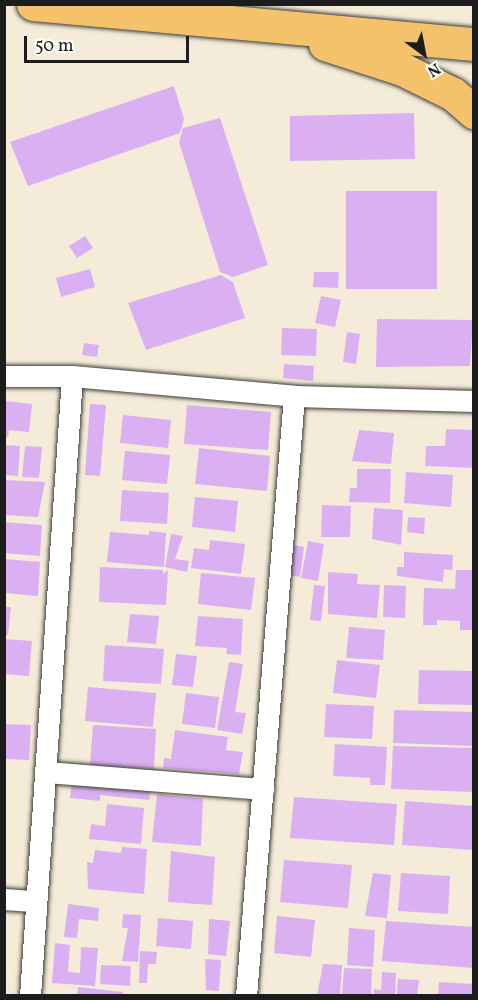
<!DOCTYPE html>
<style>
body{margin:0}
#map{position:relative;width:478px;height:1000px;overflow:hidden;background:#f4ecd8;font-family:Vollkorn,serif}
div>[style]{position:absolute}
.building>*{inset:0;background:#dbb0f2}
.roads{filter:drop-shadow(0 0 2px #3c3b38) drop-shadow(0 0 2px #3c3b38)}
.street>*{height:21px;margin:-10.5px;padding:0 10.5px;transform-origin:10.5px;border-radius:10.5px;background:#fff}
.highway>*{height:33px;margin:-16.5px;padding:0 16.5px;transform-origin:16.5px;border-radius:16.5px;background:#f4c26a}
span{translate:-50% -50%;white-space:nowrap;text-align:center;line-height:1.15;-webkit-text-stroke:5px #fdfcf7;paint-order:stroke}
.frame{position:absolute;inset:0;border:6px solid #1c1c1c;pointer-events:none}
.north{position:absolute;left:394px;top:24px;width:60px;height:60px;-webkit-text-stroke:4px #fdfcf7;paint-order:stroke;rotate:148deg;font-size:16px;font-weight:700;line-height:24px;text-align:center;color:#1c1c1c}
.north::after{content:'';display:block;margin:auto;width:21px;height:27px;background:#1c1c1c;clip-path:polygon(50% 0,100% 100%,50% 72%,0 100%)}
.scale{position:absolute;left:24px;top:36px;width:165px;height:27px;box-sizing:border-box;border:3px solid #1c1c1c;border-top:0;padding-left:8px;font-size:18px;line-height:21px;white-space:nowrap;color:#1c1c1c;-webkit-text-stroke:4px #fdfcf7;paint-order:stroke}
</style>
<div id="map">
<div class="building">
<div style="clip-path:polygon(174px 86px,184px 119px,180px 133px,28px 186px,10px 142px)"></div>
<div style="clip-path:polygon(414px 113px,415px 159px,290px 161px,290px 116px)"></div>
<div style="clip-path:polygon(220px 118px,268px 265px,233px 277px,220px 272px,179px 142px,183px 128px)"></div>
<div style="clip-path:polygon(346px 191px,437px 191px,437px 289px,346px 289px)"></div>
<div style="clip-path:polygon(85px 236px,93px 248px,77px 258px,69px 246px)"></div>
<div style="clip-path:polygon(90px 269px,95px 287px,61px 297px,56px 278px)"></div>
<div style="clip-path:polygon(314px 272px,339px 272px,338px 288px,313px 287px)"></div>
<div style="clip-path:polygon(221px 275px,233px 282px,245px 318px,146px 350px,128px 303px)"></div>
<div style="clip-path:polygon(321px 296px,341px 300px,335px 327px,315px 323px)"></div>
<div style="clip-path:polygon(377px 319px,473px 320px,470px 366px,376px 367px)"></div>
<div style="clip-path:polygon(282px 328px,317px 329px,316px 356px,281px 355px)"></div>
<div style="clip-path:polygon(347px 332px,360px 334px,356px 364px,343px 362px)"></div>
<div style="clip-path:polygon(84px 343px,99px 345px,97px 357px,82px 355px)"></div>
<div style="clip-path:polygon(284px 364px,314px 366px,313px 381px,283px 378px)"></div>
<div style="clip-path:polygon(4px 401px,32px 404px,29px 432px,9px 430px,8px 437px,4px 436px)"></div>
<div style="clip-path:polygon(90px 404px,106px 405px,100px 476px,85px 475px)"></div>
<div style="clip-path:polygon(187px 405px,271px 412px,268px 450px,184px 444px)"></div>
<div style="clip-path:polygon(123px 415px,171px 420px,168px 448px,120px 443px)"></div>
<div style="clip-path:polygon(446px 429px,474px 430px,474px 468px,425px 466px,426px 446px,445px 446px)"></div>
<div style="clip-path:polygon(359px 430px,394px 433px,391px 464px,352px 461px)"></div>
<div style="clip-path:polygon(4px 445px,20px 446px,18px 476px,4px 475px)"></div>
<div style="clip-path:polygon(25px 446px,42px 447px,39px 478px,22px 477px)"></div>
<div style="clip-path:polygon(199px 448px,270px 456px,267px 491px,195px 484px)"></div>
<div style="clip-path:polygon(125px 451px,170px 455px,167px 484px,122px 480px)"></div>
<div style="clip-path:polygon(357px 469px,391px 469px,390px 503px,349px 502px,350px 488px,357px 488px)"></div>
<div style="clip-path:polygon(406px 472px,453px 475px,451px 507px,404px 503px)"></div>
<div style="clip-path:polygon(4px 480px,45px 482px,38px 517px,4px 515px)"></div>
<div style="clip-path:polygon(122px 490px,169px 493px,167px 524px,120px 521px)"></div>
<div style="clip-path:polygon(195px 497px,238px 501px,235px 532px,192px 527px)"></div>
<div style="clip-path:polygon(322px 505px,351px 506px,350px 537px,321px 537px)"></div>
<div style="clip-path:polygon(374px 508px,403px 510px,401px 545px,372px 539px)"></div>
<div style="clip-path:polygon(408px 517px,425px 518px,424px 534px,407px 532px)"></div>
<div style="clip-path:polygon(4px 522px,42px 525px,40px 556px,4px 553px)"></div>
<div style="clip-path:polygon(149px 531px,166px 533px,164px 567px,107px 562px,110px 532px,149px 535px)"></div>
<div style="clip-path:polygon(171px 534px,183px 536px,175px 559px,189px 561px,187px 572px,165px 567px)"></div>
<div style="clip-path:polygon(210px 540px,245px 544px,241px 574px,191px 568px,194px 548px,209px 550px)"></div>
<div style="clip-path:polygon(308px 541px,324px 544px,318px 581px,301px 578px)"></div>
<div style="clip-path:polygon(293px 545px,304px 547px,300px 577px,289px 575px)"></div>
<div style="clip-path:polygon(404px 552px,453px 555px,452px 570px,444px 569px,443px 582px,397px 576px,397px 567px,404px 567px)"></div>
<div style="clip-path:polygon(4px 559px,40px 562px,38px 596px,4px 593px)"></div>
<div style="clip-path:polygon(100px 567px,163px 570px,163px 574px,168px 570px,166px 605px,99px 602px)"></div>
<div style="clip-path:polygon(456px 570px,474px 570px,474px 630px,460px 630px,460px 621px,437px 620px,437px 625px,423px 625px,424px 588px,455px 589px)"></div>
<div style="clip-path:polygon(328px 572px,358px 574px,357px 584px,380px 585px,377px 618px,328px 614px)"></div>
<div style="clip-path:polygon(201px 573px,255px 578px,251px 610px,198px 604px)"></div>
<div style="clip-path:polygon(314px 585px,325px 586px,321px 621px,310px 620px)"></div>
<div style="clip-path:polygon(384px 585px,406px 586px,405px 618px,383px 617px)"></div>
<div style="clip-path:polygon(4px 607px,11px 607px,8px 635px,4px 635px)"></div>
<div style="clip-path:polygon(130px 614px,159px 616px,156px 644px,127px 642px)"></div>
<div style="clip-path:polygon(198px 616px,243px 619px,241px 655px,226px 654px,227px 648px,195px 646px)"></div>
<div style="clip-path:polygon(349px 627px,385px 630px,383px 660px,346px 658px)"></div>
<div style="clip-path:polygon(4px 639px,32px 641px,29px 676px,4px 674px)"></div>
<div style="clip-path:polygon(105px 645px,164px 649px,161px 684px,103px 681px)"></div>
<div style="clip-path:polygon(176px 654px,197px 656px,193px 687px,172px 685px)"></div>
<div style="clip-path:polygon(337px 660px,380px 665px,376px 698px,333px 693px)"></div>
<div style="clip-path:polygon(229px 662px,243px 664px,235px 712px,246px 713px,242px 734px,217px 730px)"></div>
<div style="clip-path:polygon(419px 670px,474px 671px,474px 705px,418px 704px)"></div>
<div style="clip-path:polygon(88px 687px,156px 693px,153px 727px,85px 721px)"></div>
<div style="clip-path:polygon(186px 693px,219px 697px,215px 728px,182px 724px)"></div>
<div style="clip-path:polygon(326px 704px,374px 706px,372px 739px,324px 737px)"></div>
<div style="clip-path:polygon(394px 710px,474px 712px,474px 746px,393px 743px)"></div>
<div style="clip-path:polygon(4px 724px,31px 725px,29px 760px,4px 759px)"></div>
<div style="clip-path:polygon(93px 725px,156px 729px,154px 770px,90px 765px)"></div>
<div style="clip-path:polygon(175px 730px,228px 737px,226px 750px,243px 752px,239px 774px,163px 768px,164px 758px,171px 759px)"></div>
<div style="clip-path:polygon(335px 744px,387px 747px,385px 785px,370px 785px,370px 778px,333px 776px)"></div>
<div style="clip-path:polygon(393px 746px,474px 748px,474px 792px,391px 789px)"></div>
<div style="clip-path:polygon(72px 780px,151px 789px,149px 800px,100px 795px,100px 801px,70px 798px)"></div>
<div style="clip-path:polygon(157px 794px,203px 799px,201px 846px,152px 842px)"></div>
<div style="clip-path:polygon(294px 797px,397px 804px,394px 845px,290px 838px)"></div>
<div style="clip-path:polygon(405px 801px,474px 806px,474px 850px,402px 845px)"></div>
<div style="clip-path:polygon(107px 804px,144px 808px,141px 844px,89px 839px,91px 824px,105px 826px)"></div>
<div style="clip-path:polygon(122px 847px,147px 849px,144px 894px,88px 889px,87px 862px,93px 863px,95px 850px,121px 853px)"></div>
<div style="clip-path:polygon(171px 851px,215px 857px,212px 905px,168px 902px)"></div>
<div style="clip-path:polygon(284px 860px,352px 865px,348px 908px,280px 902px)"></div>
<div style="clip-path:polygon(373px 873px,391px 875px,387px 918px,365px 916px)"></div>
<div style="clip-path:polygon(401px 873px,450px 876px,448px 914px,398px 911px)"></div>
<div style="clip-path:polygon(68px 904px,99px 908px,98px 921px,79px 919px,77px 938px,64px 937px)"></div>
<div style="clip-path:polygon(123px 914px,141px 915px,138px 962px,122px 961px,128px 928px,122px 928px)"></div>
<div style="clip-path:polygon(277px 916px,315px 920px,311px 957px,274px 953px)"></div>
<div style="clip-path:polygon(158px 918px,193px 921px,191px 949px,156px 946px)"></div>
<div style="clip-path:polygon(209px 919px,230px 921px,226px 956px,208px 954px)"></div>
<div style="clip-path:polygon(386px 921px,474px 927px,474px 968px,382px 961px)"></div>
<div style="clip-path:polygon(349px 928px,375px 930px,373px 967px,347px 965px)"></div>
<div style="clip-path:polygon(55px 943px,70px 945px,68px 972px,80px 973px,81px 947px,98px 948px,95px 986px,52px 983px)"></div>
<div style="clip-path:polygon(140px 951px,157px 952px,156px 964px,148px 964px,147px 983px,139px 983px)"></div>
<div style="clip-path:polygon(205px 959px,221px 960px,219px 991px,206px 990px)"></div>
<div style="clip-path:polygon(323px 964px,342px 965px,340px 996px,317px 996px)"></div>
<div style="clip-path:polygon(101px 965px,131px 966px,130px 986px,100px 984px)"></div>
<div style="clip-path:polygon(344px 968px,372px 969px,371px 996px,342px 996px)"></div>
<div style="clip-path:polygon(382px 972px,396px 973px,395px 996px,374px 996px,374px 989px,381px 990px)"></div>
<div style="clip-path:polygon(398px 979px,419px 980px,417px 996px,397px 996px)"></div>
<div style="clip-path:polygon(439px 982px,474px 984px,474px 996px,438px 996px)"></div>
<div style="clip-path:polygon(78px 987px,123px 992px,123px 996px,77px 996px)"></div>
</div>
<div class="roads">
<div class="street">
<div style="left:4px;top:376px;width:68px"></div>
<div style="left:72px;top:376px;width:223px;rotate:5.1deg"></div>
<div style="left:294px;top:396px;width:180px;rotate:1.6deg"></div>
<div style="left:47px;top:772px;width:217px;rotate:4.5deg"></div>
<div style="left:4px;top:899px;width:32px;rotate:4deg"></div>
<div style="left:30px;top:996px;width:621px;rotate:-86.12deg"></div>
<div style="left:246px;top:996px;width:602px;rotate:-85.43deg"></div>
</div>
<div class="highway">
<div style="left:33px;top:4px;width:443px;rotate:5.2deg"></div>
<div style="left:325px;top:44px;width:81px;rotate:18deg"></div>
<div style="left:402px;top:69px;width:57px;rotate:26.1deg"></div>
<div style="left:453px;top:94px;width:28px;rotate:41deg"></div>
</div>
</div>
<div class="frame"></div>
<div class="north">N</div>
<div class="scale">50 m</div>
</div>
